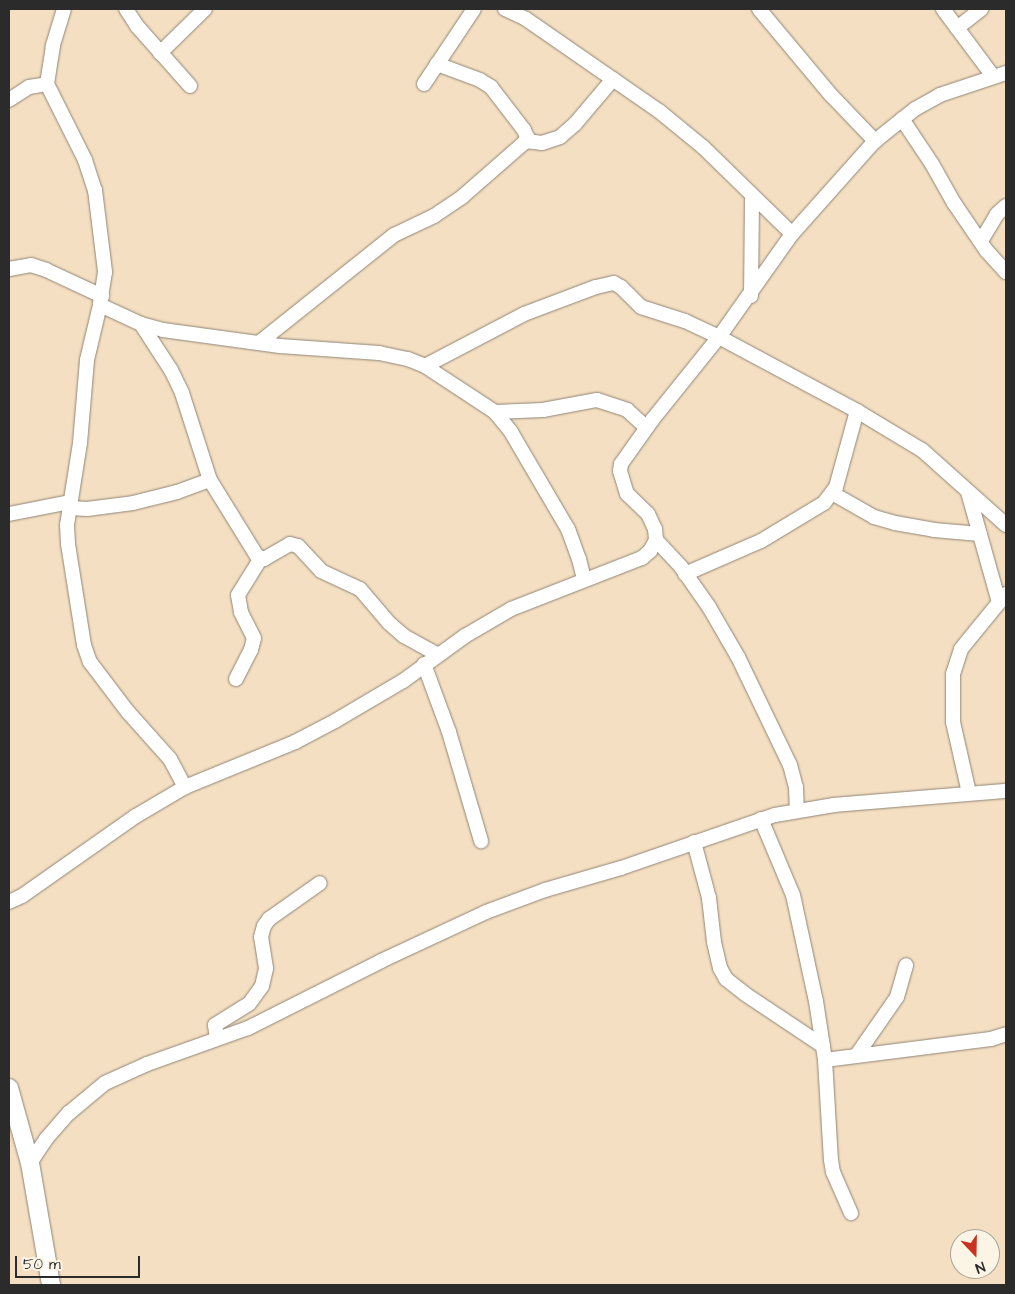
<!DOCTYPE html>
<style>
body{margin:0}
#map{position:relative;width:1015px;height:1294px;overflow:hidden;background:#f4dfc2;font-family:"Architects Daughter",sans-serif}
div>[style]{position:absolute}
.roads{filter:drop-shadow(0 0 1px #908576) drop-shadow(0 0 1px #908576)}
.minor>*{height:14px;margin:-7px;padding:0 7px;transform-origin:7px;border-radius:7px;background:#fff}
.tertiary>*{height:18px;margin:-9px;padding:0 9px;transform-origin:9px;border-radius:9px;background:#fff}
span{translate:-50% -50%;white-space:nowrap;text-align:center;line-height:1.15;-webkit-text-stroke:4px #fcf5e5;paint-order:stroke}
.frame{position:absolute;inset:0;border:10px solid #2b2b2b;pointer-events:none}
.north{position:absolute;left:950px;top:1229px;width:50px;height:50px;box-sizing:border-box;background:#fcf5e5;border:1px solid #a8a49b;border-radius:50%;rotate:159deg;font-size:14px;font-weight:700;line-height:20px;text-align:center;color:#2b2b2b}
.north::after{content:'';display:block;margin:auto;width:18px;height:22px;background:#c8321e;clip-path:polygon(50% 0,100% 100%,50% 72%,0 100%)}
.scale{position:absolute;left:15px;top:1256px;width:125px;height:22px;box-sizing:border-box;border:2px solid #2b2b2b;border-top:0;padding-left:6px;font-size:15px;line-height:18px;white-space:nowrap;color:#2b2b2b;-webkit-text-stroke:4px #fcf5e5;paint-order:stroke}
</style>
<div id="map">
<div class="roads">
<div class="minor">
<div style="left:64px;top:9px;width:39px;rotate:107deg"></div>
<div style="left:53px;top:46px;width:38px;rotate:99deg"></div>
<div style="left:47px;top:84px;width:85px;rotate:63.4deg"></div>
<div style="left:85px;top:160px;width:32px;rotate:72deg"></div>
<div style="left:95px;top:190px;width:83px;rotate:83deg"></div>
<div style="left:105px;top:272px;width:33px;rotate:99deg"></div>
<div style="left:100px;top:305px;width:57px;rotate:103.3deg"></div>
<div style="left:87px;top:360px;width:83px;rotate:94.8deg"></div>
<div style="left:80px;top:443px;width:83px;rotate:99deg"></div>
<div style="left:67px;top:525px;width:19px;rotate:87deg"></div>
<div style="left:68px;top:544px;width:102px;rotate:81deg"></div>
<div style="left:84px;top:645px;width:18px;rotate:71deg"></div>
<div style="left:90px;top:662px;width:63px;rotate:52.8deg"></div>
<div style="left:128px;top:712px;width:63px;rotate:48.2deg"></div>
<div style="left:170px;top:759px;width:32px;rotate:62deg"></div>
<div style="left:126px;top:9px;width:20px;rotate:57deg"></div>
<div style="left:137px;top:26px;width:80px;rotate:48.5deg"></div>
<div style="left:505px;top:9px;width:23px;rotate:25deg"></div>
<div style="left:526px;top:19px;width:162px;rotate:34.7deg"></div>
<div style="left:659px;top:111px;width:57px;rotate:39.3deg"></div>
<div style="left:703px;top:147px;width:124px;rotate:44.3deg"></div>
<div style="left:759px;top:9px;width:112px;rotate:50.1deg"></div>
<div style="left:831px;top:95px;width:64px;rotate:46.3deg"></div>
<div style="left:943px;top:9px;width:84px;rotate:53.3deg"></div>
<div style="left:957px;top:28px;width:31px;rotate:-38deg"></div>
<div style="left:160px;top:53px;width:63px;rotate:-44.4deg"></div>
<div style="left:424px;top:84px;width:90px;rotate:-56.3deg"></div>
<div style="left:9px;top:100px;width:24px;rotate:-33deg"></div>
<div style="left:29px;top:87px;width:18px;rotate:-9deg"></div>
<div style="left:902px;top:119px;width:54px;rotate:56.3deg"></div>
<div style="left:932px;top:164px;width:45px;rotate:60.6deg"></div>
<div style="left:954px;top:203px;width:57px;rotate:55.8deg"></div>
<div style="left:986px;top:250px;width:30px;rotate:48deg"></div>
<div style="left:526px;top:141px;width:16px;rotate:7deg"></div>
<div style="left:542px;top:143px;width:19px;rotate:-18deg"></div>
<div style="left:560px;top:137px;width:20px;rotate:-41deg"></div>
<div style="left:575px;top:124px;width:59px;rotate:-49.8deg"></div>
<div style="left:981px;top:241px;width:31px;rotate:-59deg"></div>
<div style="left:997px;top:214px;width:12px;rotate:-42deg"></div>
<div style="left:9px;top:269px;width:22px;rotate:-10deg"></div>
<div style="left:31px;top:265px;width:16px;rotate:18deg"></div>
<div style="left:46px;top:270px;width:62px;rotate:24.9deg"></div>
<div style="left:751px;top:296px;width:99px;rotate:-89.4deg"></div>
<div style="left:100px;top:305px;width:45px;rotate:24.9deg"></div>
<div style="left:141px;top:324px;width:23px;rotate:15deg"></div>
<div style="left:163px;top:330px;width:118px;rotate:7.8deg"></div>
<div style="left:280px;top:346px;width:99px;rotate:4deg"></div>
<div style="left:379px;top:353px;width:30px;rotate:12deg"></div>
<div style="left:408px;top:359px;width:18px;rotate:22deg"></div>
<div style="left:425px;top:366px;width:84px;rotate:33.3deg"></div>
<div style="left:495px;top:412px;width:26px;rotate:51deg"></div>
<div style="left:511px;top:432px;width:113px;rotate:59.6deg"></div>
<div style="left:568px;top:529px;width:32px;rotate:70deg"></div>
<div style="left:579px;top:559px;width:21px;rotate:76deg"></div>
<div style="left:141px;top:324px;width:55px;rotate:56.9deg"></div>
<div style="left:171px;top:370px;width:25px;rotate:64deg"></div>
<div style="left:182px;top:393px;width:91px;rotate:72.2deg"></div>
<div style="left:210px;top:480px;width:89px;rotate:58.3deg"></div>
<div style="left:257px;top:556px;width:8px;rotate:23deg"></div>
<div style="left:264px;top:559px;width:30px;rotate:-30deg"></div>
<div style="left:290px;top:544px;width:8px;rotate:14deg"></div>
<div style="left:298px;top:546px;width:34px;rotate:47deg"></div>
<div style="left:321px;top:571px;width:43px;rotate:24.8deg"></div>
<div style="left:360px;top:589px;width:45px;rotate:49.5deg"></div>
<div style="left:389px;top:623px;width:20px;rotate:41deg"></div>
<div style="left:404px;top:636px;width:39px;rotate:29deg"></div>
<div style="left:260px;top:342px;width:171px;rotate:-38.6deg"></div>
<div style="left:394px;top:235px;width:44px;rotate:-25.4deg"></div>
<div style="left:434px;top:216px;width:34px;rotate:-34deg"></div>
<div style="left:462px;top:197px;width:82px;rotate:-41.1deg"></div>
<div style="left:524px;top:143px;width:7px;rotate:-63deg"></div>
<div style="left:527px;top:137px;width:8px;rotate:-113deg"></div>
<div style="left:524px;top:130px;width:54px;rotate:-127.5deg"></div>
<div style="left:491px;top:87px;width:13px;rotate:-148deg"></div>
<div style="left:480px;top:80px;width:46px;rotate:-159.6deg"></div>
<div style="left:425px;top:366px;width:112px;rotate:-27.7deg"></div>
<div style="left:524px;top:314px;width:77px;rotate:-20.6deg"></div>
<div style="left:596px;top:287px;width:18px;rotate:-13deg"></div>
<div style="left:614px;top:283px;width:8px;rotate:30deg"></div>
<div style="left:621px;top:287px;width:28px;rotate:45deg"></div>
<div style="left:641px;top:307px;width:46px;rotate:17.7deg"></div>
<div style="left:685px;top:321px;width:38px;rotate:25deg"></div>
<div style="left:719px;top:337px;width:157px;rotate:28.2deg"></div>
<div style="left:857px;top:411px;width:76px;rotate:31deg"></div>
<div style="left:922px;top:450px;width:113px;rotate:41.8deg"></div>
<div style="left:495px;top:412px;width:48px;rotate:-2.4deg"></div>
<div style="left:543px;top:410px;width:55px;rotate:-10.5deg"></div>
<div style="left:597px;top:400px;width:32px;rotate:18deg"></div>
<div style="left:627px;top:410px;width:25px;rotate:42deg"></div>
<div style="left:968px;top:492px;width:114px;rotate:74.3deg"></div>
<div style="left:832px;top:493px;width:48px;rotate:29.7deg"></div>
<div style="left:874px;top:517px;width:22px;rotate:16deg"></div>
<div style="left:895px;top:523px;width:40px;rotate:10deg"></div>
<div style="left:934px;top:530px;width:46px;rotate:5deg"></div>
<div style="left:70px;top:508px;width:17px;rotate:3deg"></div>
<div style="left:87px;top:509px;width:46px;rotate:-7.4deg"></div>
<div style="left:133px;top:503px;width:45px;rotate:-14deg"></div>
<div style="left:177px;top:492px;width:35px;rotate:-20deg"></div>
<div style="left:9px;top:514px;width:63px;rotate:-11deg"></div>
<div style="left:656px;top:540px;width:37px;rotate:47deg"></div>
<div style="left:681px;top:567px;width:49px;rotate:55deg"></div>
<div style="left:709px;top:607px;width:58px;rotate:59.9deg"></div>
<div style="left:738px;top:657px;width:120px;rotate:64.3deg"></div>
<div style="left:790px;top:765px;width:23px;rotate:75deg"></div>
<div style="left:796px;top:787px;width:24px;rotate:88deg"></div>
<div style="left:685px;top:574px;width:83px;rotate:-23.5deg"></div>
<div style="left:761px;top:541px;width:74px;rotate:-31.1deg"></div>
<div style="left:824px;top:503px;width:20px;rotate:-53deg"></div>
<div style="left:836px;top:487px;width:79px;rotate:-74.6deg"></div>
<div style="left:424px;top:664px;width:72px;rotate:69.8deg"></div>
<div style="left:449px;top:732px;width:114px;rotate:73.6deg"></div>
<div style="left:236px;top:679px;width:33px;rotate:-63deg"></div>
<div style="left:251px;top:650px;width:12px;rotate:-76deg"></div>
<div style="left:254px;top:638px;width:29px;rotate:-117deg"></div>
<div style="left:241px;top:612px;width:17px;rotate:-100deg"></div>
<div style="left:238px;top:595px;width:44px;rotate:-58.1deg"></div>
<div style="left:969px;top:793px;width:73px;rotate:-102.7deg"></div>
<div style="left:953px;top:722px;width:48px;rotate:-90deg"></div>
<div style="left:953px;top:674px;width:26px;rotate:-72deg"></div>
<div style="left:961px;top:649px;width:71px;rotate:-50.7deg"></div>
<div style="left:761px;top:819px;width:82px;rotate:67.2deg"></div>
<div style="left:793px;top:895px;width:108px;rotate:77.8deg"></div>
<div style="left:816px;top:1001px;width:60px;rotate:81.3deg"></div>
<div style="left:825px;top:1060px;width:100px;rotate:86.6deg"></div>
<div style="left:831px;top:1160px;width:12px;rotate:81deg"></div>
<div style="left:833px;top:1172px;width:45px;rotate:66.3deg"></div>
<div style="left:694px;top:842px;width:58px;rotate:75deg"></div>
<div style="left:709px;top:898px;width:44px;rotate:83.5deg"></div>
<div style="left:714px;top:942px;width:27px;rotate:77deg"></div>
<div style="left:720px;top:968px;width:13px;rotate:61deg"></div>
<div style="left:726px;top:979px;width:24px;rotate:38deg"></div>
<div style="left:745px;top:994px;width:94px;rotate:33.7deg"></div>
<div style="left:9px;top:902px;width:14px;rotate:-25deg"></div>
<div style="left:22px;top:896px;width:139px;rotate:-35.1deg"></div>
<div style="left:136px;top:816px;width:57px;rotate:-30.6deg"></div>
<div style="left:185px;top:787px;width:119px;rotate:-22.2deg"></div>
<div style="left:295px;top:742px;width:45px;rotate:-27.7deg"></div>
<div style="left:335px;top:721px;width:79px;rotate:-30.5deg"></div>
<div style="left:403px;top:681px;width:77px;rotate:-36deg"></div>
<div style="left:465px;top:636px;width:53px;rotate:-30.4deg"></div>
<div style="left:511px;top:609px;width:141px;rotate:-21.3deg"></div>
<div style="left:642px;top:558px;width:11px;rotate:-41deg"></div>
<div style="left:650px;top:551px;width:13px;rotate:-61deg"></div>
<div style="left:656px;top:540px;width:11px;rotate:-95deg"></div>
<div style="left:655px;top:529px;width:17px;rotate:-115deg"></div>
<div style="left:648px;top:514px;width:29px;rotate:-136deg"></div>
<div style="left:627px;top:494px;width:24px;rotate:-107deg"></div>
<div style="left:620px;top:471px;width:7px;rotate:-82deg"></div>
<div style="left:621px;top:464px;width:55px;rotate:-54.6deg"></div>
<div style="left:653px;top:419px;width:105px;rotate:-51.2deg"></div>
<div style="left:719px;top:337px;width:126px;rotate:-54.7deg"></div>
<div style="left:792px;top:234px;width:125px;rotate:-48.3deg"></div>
<div style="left:875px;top:141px;width:51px;rotate:-38.7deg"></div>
<div style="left:915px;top:109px;width:29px;rotate:-29deg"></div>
<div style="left:940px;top:95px;width:70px;rotate:-18.4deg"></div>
<div style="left:217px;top:1038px;width:13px;rotate:-99deg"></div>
<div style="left:215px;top:1025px;width:40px;rotate:-32deg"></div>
<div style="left:249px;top:1004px;width:22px;rotate:-54deg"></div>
<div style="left:262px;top:986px;width:18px;rotate:-77deg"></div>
<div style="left:266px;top:968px;width:31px;rotate:-99deg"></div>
<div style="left:261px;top:937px;width:11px;rotate:-75deg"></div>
<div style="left:264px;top:926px;width:9px;rotate:-54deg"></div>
<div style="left:269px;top:919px;width:62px;rotate:-35.2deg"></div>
<div style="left:856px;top:1056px;width:72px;rotate:-55.2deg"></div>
<div style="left:897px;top:997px;width:33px;rotate:-74deg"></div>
<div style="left:825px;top:1060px;width:167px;rotate:-7.2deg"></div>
<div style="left:991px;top:1039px;width:16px;rotate:-18deg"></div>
<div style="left:30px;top:1163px;width:29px;rotate:-56deg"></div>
<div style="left:46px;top:1139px;width:35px;rotate:-49deg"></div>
<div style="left:69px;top:1113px;width:47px;rotate:-39.8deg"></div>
<div style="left:105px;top:1083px;width:46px;rotate:-24.3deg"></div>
<div style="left:147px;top:1064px;width:107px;rotate:-19.6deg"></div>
<div style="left:248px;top:1028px;width:149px;rotate:-26.7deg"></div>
<div style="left:381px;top:961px;width:116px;rotate:-25deg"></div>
<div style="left:486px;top:912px;width:63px;rotate:-20.4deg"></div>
<div style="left:545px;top:890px;width:79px;rotate:-16.1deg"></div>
<div style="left:621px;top:868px;width:163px;rotate:-19deg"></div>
<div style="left:775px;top:815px;width:60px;rotate:-9.6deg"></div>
<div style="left:834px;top:805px;width:173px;rotate:-4.7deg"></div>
</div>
<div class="tertiary">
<div style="left:9px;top:1088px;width:78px;rotate:74.4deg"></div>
<div style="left:30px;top:1163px;width:124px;rotate:80.2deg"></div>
</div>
</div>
<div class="frame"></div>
<div class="north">N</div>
<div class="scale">50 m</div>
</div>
